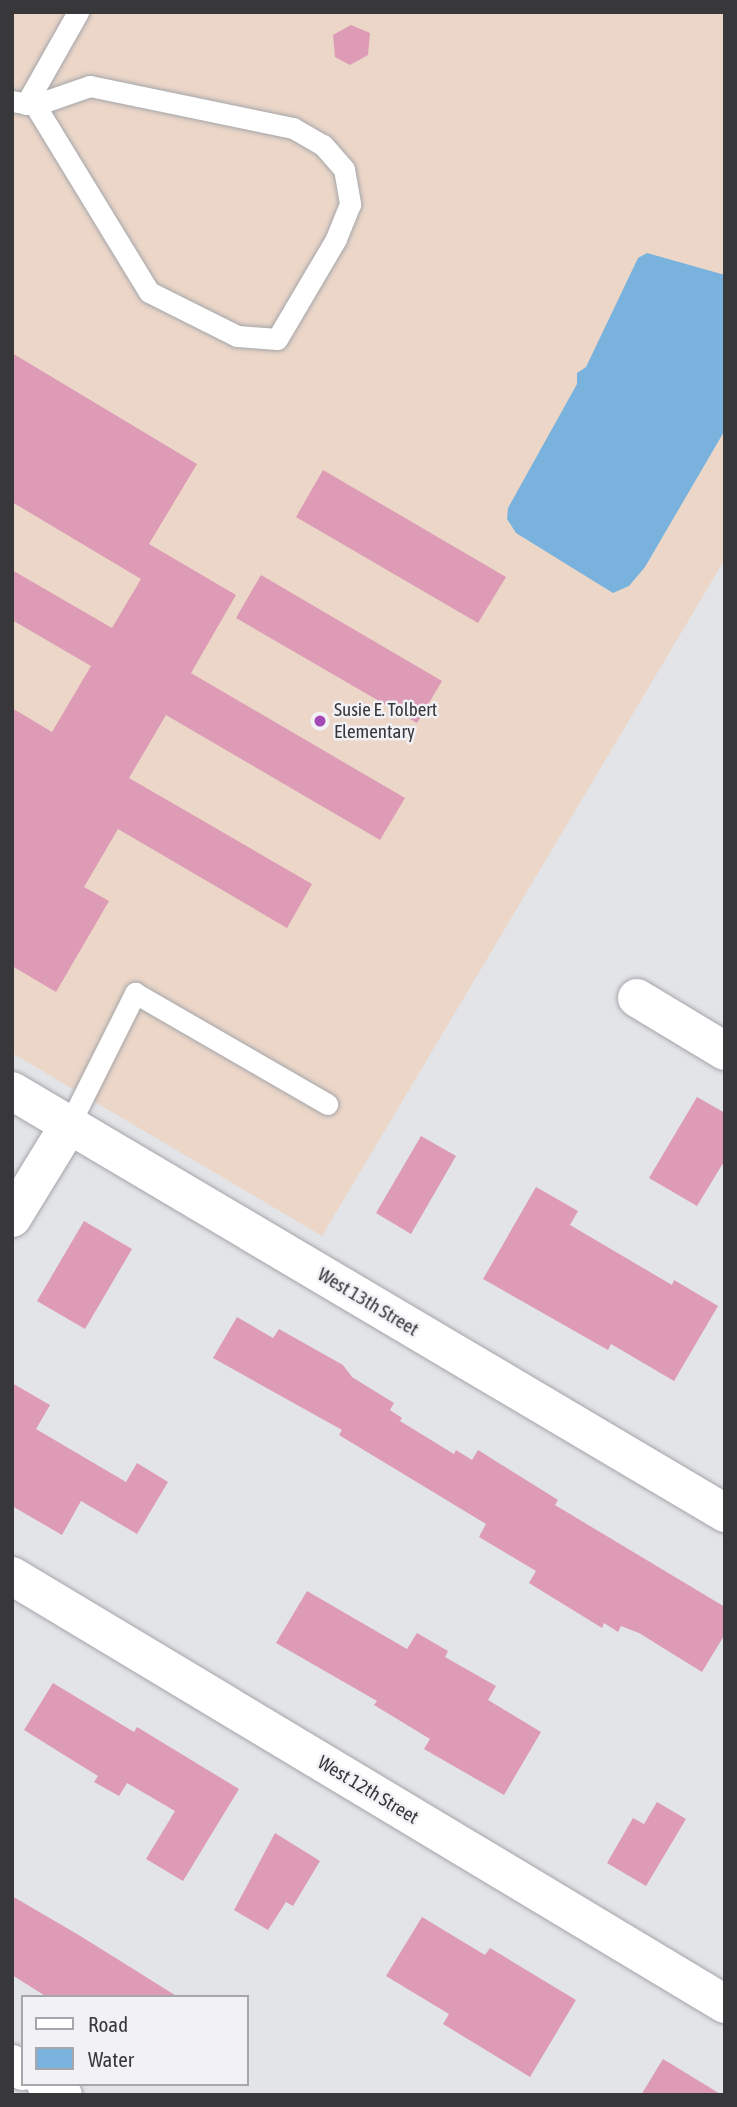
<!DOCTYPE html>
<style>
body{margin:0}
#map{position:relative;width:737px;height:2107px;overflow:hidden;background:#e3e4e8;font-family:"Asap Condensed",sans-serif}
div>[style]{position:absolute}
.education>*{inset:0;background:#ebd6c8}
.water>*{inset:0;background:#79b3dd}
.building>*{inset:0;background:#dd9bb5}
.roads{filter:drop-shadow(0 0 2px #a4a5a9) drop-shadow(0 0 2px #a4a5a9)}
.lane>*{height:21px;margin:-10.5px;padding:0 10.5px;transform-origin:10.5px;border-radius:10.5px;background:#fff}
.street>*{height:38px;margin:-19px;padding:0 19px;transform-origin:19px;border-radius:19px;background:#fff}
.secondary>*{height:38px;margin:-19px;padding:0 19px;transform-origin:19px;border-radius:19px;background:#fff}
.dots>*{width:19px;height:19px;translate:-50% -50%;box-sizing:border-box;border:4px solid #f1f1f6;border-radius:50%}
span{translate:-50% -50%;white-space:nowrap;text-align:center;line-height:1.15;-webkit-text-stroke:5px #f1f1f6;paint-order:stroke}
.poi-label{font-size:19px;color:#38383a}
.left{translate:0 -50%;text-align:left}
.street-label{font-size:19px;color:#38383a}
.frame{position:absolute;inset:0;border:14px solid #38383a;pointer-events:none}
.legend{position:absolute;left:21px;top:1995px;width:228px;height:91px;box-sizing:border-box;background:#f1f1f6;border:2px solid #a7a7ab;margin:0;padding:9px 12px;list-style:none;font-size:21px;color:#38383a}
.legend li{display:flex;align-items:center;gap:14px;height:35px}
.legend b{width:35px;border:2px solid #a7a7ab}
</style>
<div id="map">
<div class="education">
<div style="clip-path:polygon(12px 12px,725px 12px,725px 559px,322px 1236px,12px 1053px)"></div>
</div>
<div class="water">
<div style="clip-path:polygon(647px 253px,725px 275px,725px 430px,645px 567px,629px 586px,613px 593px,516px 533px,507px 519px,508px 508px,577px 384px,577px 373px,586px 367px,638px 258px)"></div>
</div>
<div class="building">
<div style="clip-path:polygon(351px 25px,370px 33px,368px 55px,350px 65px,335px 57px,333px 35px)"></div>
<div style="clip-path:polygon(12px 353px,197px 464px,149px 544px,236px 595px,191px 673px,405px 798px,380px 840px,166px 715px,129px 778px,312px 884px,287px 928px,118px 829px,84px 887px,109px 901px,56px 992px,12px 966px,12px 708px,52px 732px,91px 666px,12px 620px,12px 570px,112px 628px,141px 579px,12px 502px)"></div>
<div style="clip-path:polygon(323px 470px,506px 577px,478px 623px,296px 517px)"></div>
<div style="clip-path:polygon(261px 575px,442px 681px,417px 723px,236px 618px)"></div>
<div style="clip-path:polygon(697px 1097px,725px 1113px,725px 1160px,697px 1206px,649px 1178px)"></div>
<div style="clip-path:polygon(421px 1136px,456px 1156px,411px 1234px,376px 1213px)"></div>
<div style="clip-path:polygon(536px 1187px,578px 1211px,570px 1225px,672px 1285px,674px 1280px,718px 1306px,674px 1381px,611px 1344px,608px 1350px,483px 1279px)"></div>
<div style="clip-path:polygon(84px 1221px,132px 1249px,85px 1329px,37px 1301px)"></div>
<div style="clip-path:polygon(237px 1317px,273px 1338px,279px 1329px,343px 1365px,352px 1377px,394px 1403px,390px 1410px,402px 1418px,400px 1421px,454px 1454px,456px 1450px,472px 1460px,478px 1450px,558px 1500px,555px 1505px,725px 1607px,725px 1634px,702px 1672px,639px 1633px,621px 1626px,618px 1632px,604px 1623px,602px 1628px,529px 1583px,536px 1571px,479px 1537px,486px 1524px,339px 1435px,342px 1430px,213px 1358px)"></div>
<div style="clip-path:polygon(12px 1383px,50px 1405px,36px 1429px,126px 1482px,137px 1463px,168px 1482px,137px 1534px,81px 1501px,62px 1535px,12px 1506px)"></div>
<div style="clip-path:polygon(307px 1591px,407px 1649px,417px 1633px,448px 1651px,445px 1657px,496px 1686px,488px 1700px,541px 1732px,504px 1795px,424px 1749px,430px 1739px,374px 1705px,377px 1701px,276px 1643px)"></div>
<div style="clip-path:polygon(53px 1683px,134px 1732px,137px 1727px,239px 1789px,183px 1881px,146px 1859px,175px 1811px,127px 1783px,119px 1796px,94px 1782px,98px 1776px,24px 1730px)"></div>
<div style="clip-path:polygon(657px 1802px,686px 1819px,646px 1886px,607px 1863px,633px 1818px,644px 1824px)"></div>
<div style="clip-path:polygon(275px 1833px,320px 1861px,293px 1906px,286px 1902px,268px 1930px,234px 1910px)"></div>
<div style="clip-path:polygon(12px 1896px,82px 1937px,178px 1997px,47px 1997px,12px 1975px)"></div>
<div style="clip-path:polygon(422px 1917px,485px 1955px,490px 1948px,576px 2000px,530px 2077px,443px 2024px,449px 2014px,386px 1976px)"></div>
<div style="clip-path:polygon(663px 2059px,722px 2095px,641px 2095px)"></div>
</div>
<div class="roads">
<div class="lane">
<div style="left:12px;top:101px;width:23px;rotate:10deg"></div>
<div style="left:35px;top:105px;width:58px;rotate:-19.1deg"></div>
<div style="left:90px;top:86px;width:207px;rotate:11.7deg"></div>
<div style="left:293px;top:128px;width:34px;rotate:30deg"></div>
<div style="left:323px;top:145px;width:32px;rotate:49deg"></div>
<div style="left:344px;top:169px;width:36px;rotate:80deg"></div>
<div style="left:350px;top:204px;width:38px;rotate:112deg"></div>
<div style="left:336px;top:239px;width:116px;rotate:120.5deg"></div>
<div style="left:277px;top:339px;width:40px;rotate:-175.7deg"></div>
<div style="left:237px;top:336px;width:98px;rotate:-153.4deg"></div>
<div style="left:149px;top:292px;width:219px;rotate:-121.4deg"></div>
<div style="left:26px;top:104px;width:106px;rotate:-60.5deg"></div>
<div style="left:69px;top:1125px;width:148px;rotate:-63.4deg"></div>
<div style="left:135px;top:993px;width:222px;rotate:30deg"></div>
</div>
<div class="street">
<div style="left:637px;top:998px;width:103px;rotate:31.1deg"></div>
<div style="left:12px;top:1576px;width:832px;rotate:30.98deg"></div>
<div style="left:12px;top:2064px;width:13px;rotate:32deg"></div>
<div style="left:46px;top:2084px;width:20px;rotate:33deg"></div>
</div>
<div class="secondary">
<div style="left:12px;top:1091px;width:829px;rotate:30.62deg"></div>
<div style="left:12px;top:1218px;width:109px;rotate:-58.5deg"></div>
</div>
</div>
<div class="dots">
<div style="left:320px;top:721px;background:#a44ab6"></div>
</div>
<div class="poi-label">
<span class="left" style="left:334px;top:721px">Susie E. Tolbert<br>Elementary</span>
</div>
<div class="street-label">
<span style="left:368px;top:1302px;rotate:31deg">West 13th Street</span>
<span style="left:368px;top:1790px;rotate:31deg">West 12th Street</span>
</div>
<div class="frame"></div>
<ul class="legend">
<li><b style="height:9px;background:#fff"></b>Road</li>
<li><b style="height:19px;background:#79b3dd"></b>Water</li>
</ul>
</div>
